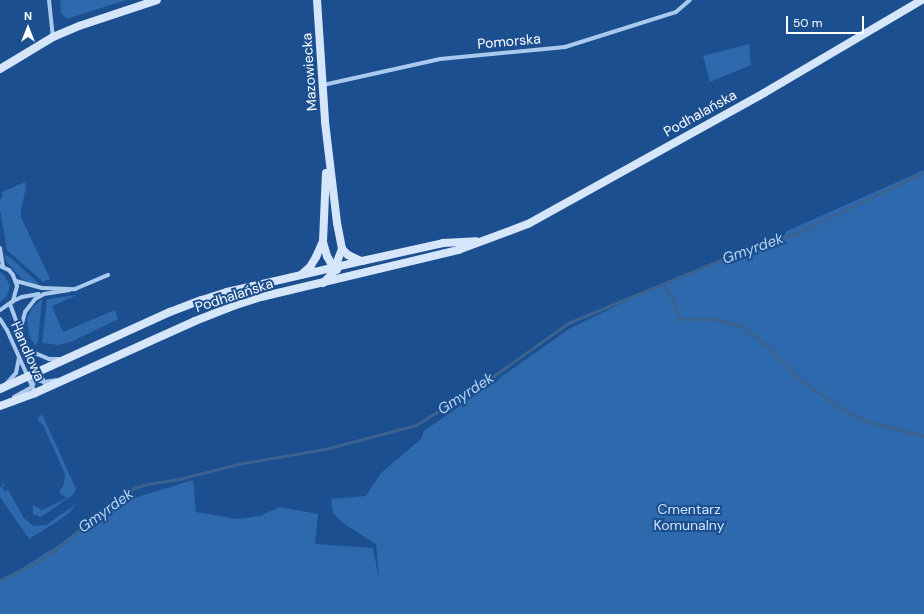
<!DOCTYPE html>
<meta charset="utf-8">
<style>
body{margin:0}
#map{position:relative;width:924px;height:614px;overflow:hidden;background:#1b4f8f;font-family:"DM Sans",sans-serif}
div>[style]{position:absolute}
.green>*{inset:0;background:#2e69ad}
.stream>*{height:3px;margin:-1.5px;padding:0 1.5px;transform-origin:1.5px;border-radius:1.5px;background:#3c6290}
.street>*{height:4px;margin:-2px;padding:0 2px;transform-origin:2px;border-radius:2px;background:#a9c9ee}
.secondary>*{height:8px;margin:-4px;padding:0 4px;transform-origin:4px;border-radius:4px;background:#d6e6fa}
span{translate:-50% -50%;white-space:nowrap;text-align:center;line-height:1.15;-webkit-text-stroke:4px #1b4f8f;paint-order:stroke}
.street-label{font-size:14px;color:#fff}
.park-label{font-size:14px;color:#cfe3fa}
.water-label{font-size:15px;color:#b5d3f5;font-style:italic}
.north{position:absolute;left:8px;top:8px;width:40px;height:40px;-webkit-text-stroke:3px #1b4f8f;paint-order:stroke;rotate:0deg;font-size:11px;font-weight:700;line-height:16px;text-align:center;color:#fff}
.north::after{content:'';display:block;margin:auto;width:14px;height:18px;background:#fff;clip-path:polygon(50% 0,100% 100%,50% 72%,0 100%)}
.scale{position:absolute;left:786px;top:16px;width:78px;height:18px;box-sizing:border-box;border:2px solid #fff;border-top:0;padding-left:5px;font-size:12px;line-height:14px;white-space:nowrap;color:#fff;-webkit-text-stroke:3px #1b4f8f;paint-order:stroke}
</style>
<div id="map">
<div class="green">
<div style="clip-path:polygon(60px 0,126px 0,67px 19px,61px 13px)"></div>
<div style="clip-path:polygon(749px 44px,751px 65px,710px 82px,703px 56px)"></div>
<div style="clip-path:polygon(924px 170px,924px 614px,0 614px,0 582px,131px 499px,193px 480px,196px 512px,237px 519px,260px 516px,279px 507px,318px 514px,315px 544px,373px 548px,379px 580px,376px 544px,343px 523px,333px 513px,331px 499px,366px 496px,381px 473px,421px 439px,424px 431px,569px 329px,628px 300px,747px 249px)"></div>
<div style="clip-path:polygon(25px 182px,26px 187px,21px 211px,21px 217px,50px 279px,43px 282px,7px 250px,0 210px,0 200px,3px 195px,2px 192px)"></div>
<div style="clip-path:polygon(4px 254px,11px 258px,39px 284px,29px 283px,21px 278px,6px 261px)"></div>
<div style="clip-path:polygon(0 272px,5px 276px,10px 286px,7px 296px,0 302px)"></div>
<div style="clip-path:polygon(77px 295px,52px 306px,63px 332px,115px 310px,118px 319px,73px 341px,59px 345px,42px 343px,47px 299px)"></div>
<div style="clip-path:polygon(42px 299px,38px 342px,35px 346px,29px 335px,27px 318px,33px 307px)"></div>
<div style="clip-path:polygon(42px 414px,76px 489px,73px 495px,41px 517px,33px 514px,33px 505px,42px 510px,67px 498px,59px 493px,64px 484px,65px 474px,43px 425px,37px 419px)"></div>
<div style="clip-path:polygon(3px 483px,6px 485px,2px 486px,4px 491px,8px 490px,24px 518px,33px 526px,46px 525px,76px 504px,69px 513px,55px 523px,29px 539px,0 497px,0 488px)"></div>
</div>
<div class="stream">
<div style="left:663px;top:284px;width:26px;rotate:59deg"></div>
<div style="left:676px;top:306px;width:13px;rotate:81deg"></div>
<div style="left:678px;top:319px;width:36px"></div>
<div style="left:714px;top:319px;width:30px;rotate:14deg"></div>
<div style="left:743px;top:326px;width:35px;rotate:40deg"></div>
<div style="left:770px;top:349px;width:45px;rotate:45deg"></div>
<div style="left:802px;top:381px;width:47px;rotate:35.4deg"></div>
<div style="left:840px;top:408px;width:32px;rotate:26deg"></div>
<div style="left:869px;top:422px;width:57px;rotate:14.3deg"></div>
<div style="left:0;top:580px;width:41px;rotate:-25.9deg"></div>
<div style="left:37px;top:562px;width:18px;rotate:-34deg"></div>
<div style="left:52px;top:552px;width:49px;rotate:-39.2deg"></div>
<div style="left:90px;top:521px;width:28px;rotate:-30deg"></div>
<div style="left:114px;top:507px;width:28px;rotate:-44deg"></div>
<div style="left:134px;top:488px;width:14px;rotate:-17deg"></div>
<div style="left:147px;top:484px;width:32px;rotate:-9deg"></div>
<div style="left:179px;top:479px;width:61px;rotate:-14.3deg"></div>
<div style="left:238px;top:464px;width:88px;rotate:-9.8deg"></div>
<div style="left:325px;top:449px;width:94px;rotate:-14.8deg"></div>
<div style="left:416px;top:425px;width:81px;rotate:-31.9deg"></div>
<div style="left:485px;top:382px;width:102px;rotate:-35.4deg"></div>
<div style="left:568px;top:323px;width:194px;rotate:-22.5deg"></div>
<div style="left:747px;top:249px;width:50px;rotate:-17.4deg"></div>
<div style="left:795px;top:234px;width:143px;rotate:-25.7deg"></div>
</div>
<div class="street">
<div style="left:49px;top:0;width:37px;rotate:84deg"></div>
<div style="left:323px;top:85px;width:120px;rotate:-12.5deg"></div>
<div style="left:440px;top:59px;width:126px;rotate:-5.5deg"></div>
<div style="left:565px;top:47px;width:116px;rotate:-17.5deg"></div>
<div style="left:676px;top:12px;width:18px;rotate:-41deg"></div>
<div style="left:0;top:248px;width:19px;rotate:81deg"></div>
<div style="left:0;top:266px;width:10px;rotate:24deg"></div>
<div style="left:9px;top:270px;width:6px;rotate:51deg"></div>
<div style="left:13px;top:275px;width:12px;rotate:70deg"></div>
<div style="left:17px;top:286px;width:16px;rotate:105deg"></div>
<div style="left:13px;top:301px;width:16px;rotate:145deg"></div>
<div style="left:16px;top:281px;width:27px;rotate:15deg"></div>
<div style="left:42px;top:288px;width:33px;rotate:2deg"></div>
<div style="left:75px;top:289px;width:36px;rotate:-23deg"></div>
<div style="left:13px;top:301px;width:10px;rotate:-24deg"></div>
<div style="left:22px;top:297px;width:17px;rotate:-10deg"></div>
<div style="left:10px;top:304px;width:30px;rotate:70deg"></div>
<div style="left:20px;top:332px;width:62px;rotate:64.3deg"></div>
<div style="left:0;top:319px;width:13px;rotate:58deg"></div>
<div style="left:7px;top:330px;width:69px;rotate:66deg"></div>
<div style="left:20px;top:331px;width:20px;rotate:-75deg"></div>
<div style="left:25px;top:312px;width:16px;rotate:-52deg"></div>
<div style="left:35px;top:299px;width:10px;rotate:-29deg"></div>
<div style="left:44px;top:294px;width:26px;rotate:-9deg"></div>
<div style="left:30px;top:351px;width:21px;rotate:23deg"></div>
<div style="left:49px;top:359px;width:13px"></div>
<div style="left:33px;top:379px;width:11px;rotate:15deg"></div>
<div style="left:44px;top:382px;width:12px;rotate:-9deg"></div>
<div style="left:6px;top:384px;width:15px;rotate:-48deg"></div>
<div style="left:16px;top:373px;width:16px;rotate:-79deg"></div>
<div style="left:14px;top:397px;width:21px;rotate:-29deg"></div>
<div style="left:32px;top:387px;width:15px;rotate:-67deg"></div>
</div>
<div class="secondary">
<div style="left:317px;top:0;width:122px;rotate:86.2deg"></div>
<div style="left:325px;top:122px;width:102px;rotate:83.2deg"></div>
<div style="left:337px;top:223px;width:26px;rotate:79deg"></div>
<div style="left:342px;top:249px;width:8px;rotate:45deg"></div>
<div style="left:348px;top:255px;width:14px;rotate:25deg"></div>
<div style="left:0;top:69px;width:62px;rotate:-31.1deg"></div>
<div style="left:53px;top:37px;width:28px;rotate:-23deg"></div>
<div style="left:79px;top:26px;width:82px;rotate:-18.4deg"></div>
<div style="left:323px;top:242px;width:15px;rotate:74deg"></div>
<div style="left:327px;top:256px;width:10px;rotate:61deg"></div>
<div style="left:332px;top:265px;width:7px;rotate:45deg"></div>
<div style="left:302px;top:274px;width:11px;rotate:-41deg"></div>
<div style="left:310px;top:267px;width:12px;rotate:-59deg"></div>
<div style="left:316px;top:257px;width:17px;rotate:-66deg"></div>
<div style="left:323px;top:241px;width:68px;rotate:-87.5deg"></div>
<div style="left:323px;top:283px;width:13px;rotate:-45deg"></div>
<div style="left:332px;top:274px;width:27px;rotate:-68deg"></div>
<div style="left:0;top:389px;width:187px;rotate:-24.4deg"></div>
<div style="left:170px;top:312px;width:34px;rotate:-21deg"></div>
<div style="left:202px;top:300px;width:26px;rotate:-18deg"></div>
<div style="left:227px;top:292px;width:139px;rotate:-12.9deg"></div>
<div style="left:362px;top:261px;width:83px;rotate:-12.5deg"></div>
<div style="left:443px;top:243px;width:33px;rotate:-3deg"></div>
<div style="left:0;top:406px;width:37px;rotate:-20deg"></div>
<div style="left:35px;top:393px;width:175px;rotate:-24.2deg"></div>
<div style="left:195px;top:321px;width:41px;rotate:-21.5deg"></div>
<div style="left:233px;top:306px;width:29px;rotate:-18deg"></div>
<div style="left:261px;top:297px;width:203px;rotate:-13.4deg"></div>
<div style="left:458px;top:250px;width:75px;rotate:-20.4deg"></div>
<div style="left:528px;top:224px;width:270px;rotate:-29deg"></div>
<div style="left:764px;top:93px;width:183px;rotate:-30.5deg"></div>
</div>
<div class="street-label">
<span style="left:509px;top:41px;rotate:-5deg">Pomorska</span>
<span style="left:309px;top:72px;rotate:-94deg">Mazowiecka</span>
<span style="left:700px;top:113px;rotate:-29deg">Podhalańska</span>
<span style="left:234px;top:295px;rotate:-18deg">Podhalańska</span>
<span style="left:28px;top:351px;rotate:66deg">Handlowa</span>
</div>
<div class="park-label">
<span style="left:689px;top:517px">Cmentarz<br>Komunalny</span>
</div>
<div class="water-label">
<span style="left:753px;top:249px;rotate:-20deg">Gmyrdek</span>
<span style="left:466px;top:394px;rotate:-33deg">Gmyrdek</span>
<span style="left:106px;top:511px;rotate:-36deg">Gmyrdek</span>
</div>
<div class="north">N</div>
<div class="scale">50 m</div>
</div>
